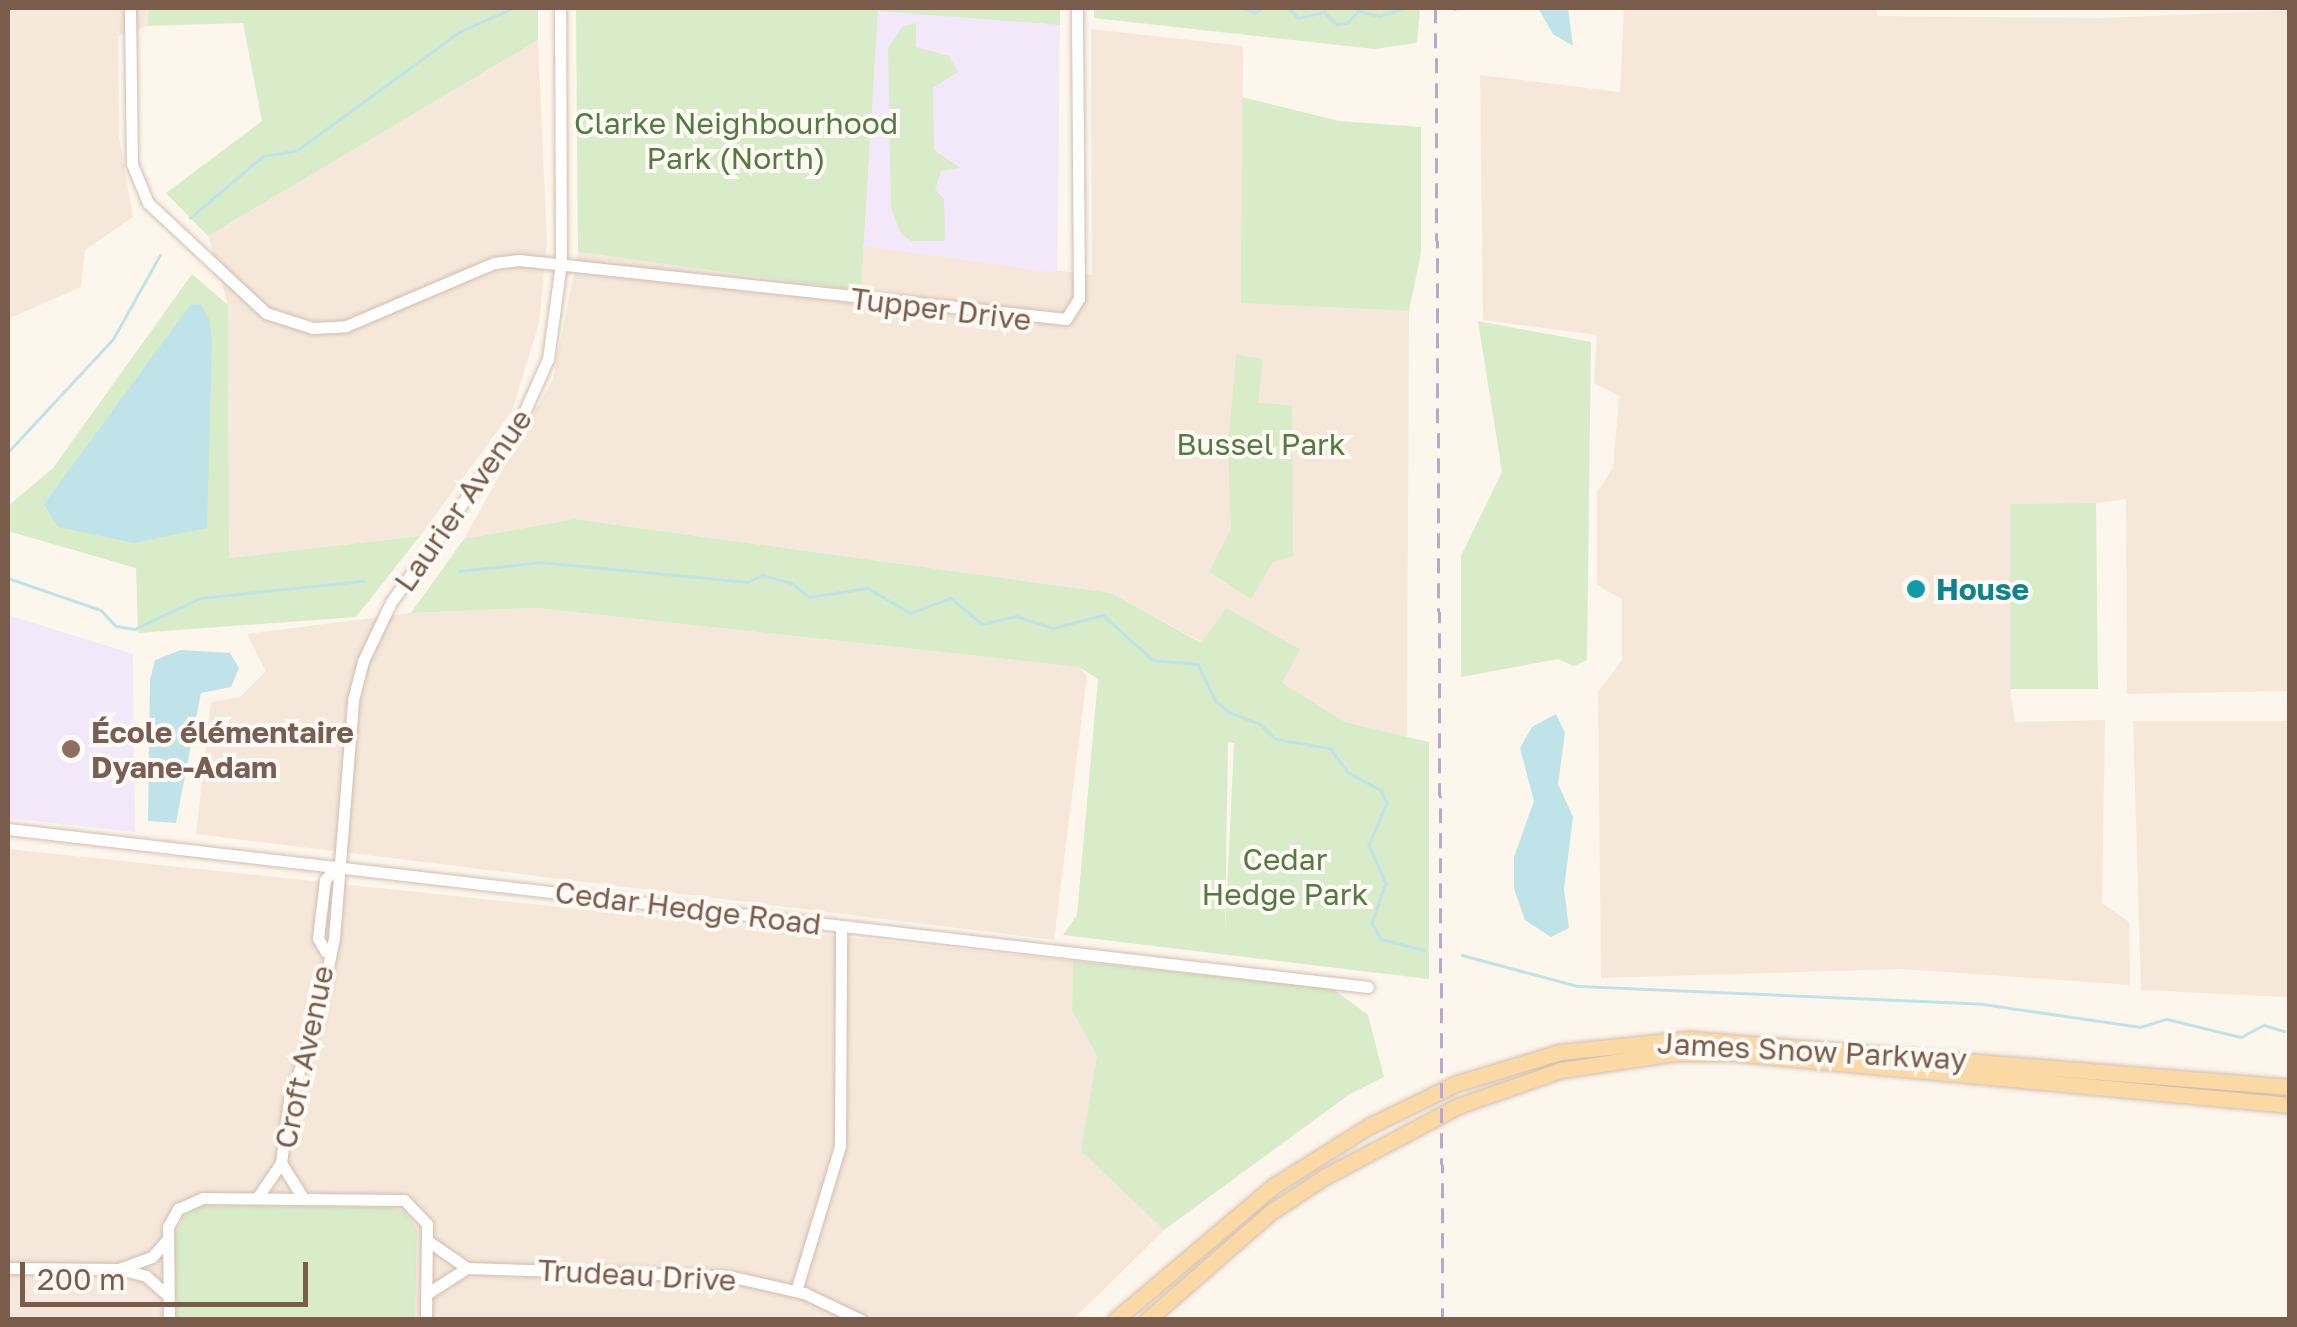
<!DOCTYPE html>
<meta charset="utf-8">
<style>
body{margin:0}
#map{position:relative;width:2297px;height:1327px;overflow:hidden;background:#fdf6ec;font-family:"Golos Text",sans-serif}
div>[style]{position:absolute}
.residential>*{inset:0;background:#f5e8da}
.education>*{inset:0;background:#f3e8fa}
.green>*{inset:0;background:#d8ecc9}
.water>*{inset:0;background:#bfe3e8}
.stream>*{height:2.5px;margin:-1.25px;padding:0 1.25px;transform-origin:1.25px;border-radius:1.25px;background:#bfe3e8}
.roads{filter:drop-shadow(0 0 2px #d1beb0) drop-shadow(0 0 2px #d1beb0)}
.minor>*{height:11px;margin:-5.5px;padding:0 5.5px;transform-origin:5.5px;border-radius:5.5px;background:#fff}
.major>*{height:15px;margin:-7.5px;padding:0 7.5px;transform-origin:7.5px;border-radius:7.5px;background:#fbd9a5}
.rail>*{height:2.5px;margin-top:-1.25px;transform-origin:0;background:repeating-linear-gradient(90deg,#b9a8c9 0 15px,transparent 0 25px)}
.dots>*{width:28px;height:28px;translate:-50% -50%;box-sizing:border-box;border:5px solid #fffaf3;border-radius:50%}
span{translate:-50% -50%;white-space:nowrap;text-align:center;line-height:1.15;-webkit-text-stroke:8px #fffaf3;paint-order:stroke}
.park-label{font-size:30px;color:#537a41}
.street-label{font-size:30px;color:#7a5c4d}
.culture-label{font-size:30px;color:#0d838f;font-weight:700}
.left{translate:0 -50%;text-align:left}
.education-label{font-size:30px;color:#785e54;font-weight:700}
.frame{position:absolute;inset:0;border:10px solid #7a5c4d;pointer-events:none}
.scale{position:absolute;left:20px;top:1262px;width:288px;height:45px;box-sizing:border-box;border:5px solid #7a5c4d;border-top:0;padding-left:12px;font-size:30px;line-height:35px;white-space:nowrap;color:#7a5c4d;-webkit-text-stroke:8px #fffaf3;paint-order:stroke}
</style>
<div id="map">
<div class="residential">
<div style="clip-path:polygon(8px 8px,149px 8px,147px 26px,118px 36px,119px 136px,133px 217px,85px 250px,81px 287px,8px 319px)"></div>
<div style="clip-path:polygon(1624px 8px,1876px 8px,1877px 16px,2102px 18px,2289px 10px,2289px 691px,2127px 694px,2126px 499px,2096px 503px,2010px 689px,2015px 722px,2105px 720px,2102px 903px,2129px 922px,2130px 985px,1902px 969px,1601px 978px,1598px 692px,1622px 660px,1622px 599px,1597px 585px,1597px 492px,1613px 468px,1619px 396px,1594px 383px,1597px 335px,1483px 320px,1480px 75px,1620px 92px)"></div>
<div style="clip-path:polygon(1091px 29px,1243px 46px,1242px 303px,1409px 311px,1407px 737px,1345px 722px,1112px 593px,574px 519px,464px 539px,553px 379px,578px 252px,860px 291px,864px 246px,1092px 275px)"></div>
<div style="clip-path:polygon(538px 40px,547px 243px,539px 323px,512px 411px,420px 536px,229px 558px,228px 305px,208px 236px)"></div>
<div style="clip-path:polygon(536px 608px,1080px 667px,1087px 677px,1054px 940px,196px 834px,211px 702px,240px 697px,266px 671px,247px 634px,411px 613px)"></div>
<div style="clip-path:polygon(2133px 721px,2289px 721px,2289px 997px,2141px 990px)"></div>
<div style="clip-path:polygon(8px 849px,1073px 961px,1072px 1011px,1097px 1056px,1082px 1151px,1164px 1230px,1074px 1319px,8px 1320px)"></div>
</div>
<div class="education">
<div style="clip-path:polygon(878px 10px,1060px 25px,1057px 273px,864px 246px)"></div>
<div style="clip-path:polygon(8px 615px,133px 654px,135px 832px,8px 818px)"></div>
</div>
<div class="green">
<div style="clip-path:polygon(149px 8px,538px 8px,538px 40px,208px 236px,166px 193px,262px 121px,243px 23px,147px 26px)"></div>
<div style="clip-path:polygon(576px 8px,1060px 8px,1060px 25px,878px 11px,861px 291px,578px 252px)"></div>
<div style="clip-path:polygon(1094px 8px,1420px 8px,1417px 43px,1374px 49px,1094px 18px)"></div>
<div style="clip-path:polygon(916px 23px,916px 47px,949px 56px,958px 72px,933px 88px,934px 150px,961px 168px,941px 171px,935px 190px,944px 199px,945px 241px,911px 241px,901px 234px,891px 208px,888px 48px,902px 27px)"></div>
<div style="clip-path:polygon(1242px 97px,1339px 121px,1421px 127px,1421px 253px,1409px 311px,1241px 303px)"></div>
<div style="clip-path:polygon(192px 274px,228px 305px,229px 558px,420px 536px,356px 617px,138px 633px,136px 568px,8px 531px,8px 506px,53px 468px)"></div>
<div style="clip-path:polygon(1478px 321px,1591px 342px,1587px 660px,1574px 666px,1558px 659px,1461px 677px,1461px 556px,1502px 472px)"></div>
<div style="clip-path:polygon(1236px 355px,1263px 359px,1258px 403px,1292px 405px,1293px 556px,1273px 562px,1251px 599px,1209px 572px,1231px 529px,1228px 448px)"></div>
<div style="clip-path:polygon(2096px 503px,2098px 689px,2010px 689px,2010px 504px)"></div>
<div style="clip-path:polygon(evenodd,574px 519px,1112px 593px,1201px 643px,1226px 608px,1300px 649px,1282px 683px,1345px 722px,1429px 742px,1429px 979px,1063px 935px,1077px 915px,1098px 679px,1079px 667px,536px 608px,411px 613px,464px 539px,574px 519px,1228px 742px,1234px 743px,1225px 933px,1228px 742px)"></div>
<div style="clip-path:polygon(1073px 961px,1332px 988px,1368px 1015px,1384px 1077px,1350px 1094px,1164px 1230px,1081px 1151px,1097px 1056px,1072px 1011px)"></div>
<div style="clip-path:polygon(199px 1206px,387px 1207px,405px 1212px,417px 1230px,415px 1320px,178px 1319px,174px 1237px,186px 1214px)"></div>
</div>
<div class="water">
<div style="clip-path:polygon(1538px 8px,1568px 8px,1573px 46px,1553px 34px)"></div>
<div style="clip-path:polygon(191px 304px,201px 305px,209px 319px,212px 341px,207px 528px,134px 543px,58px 527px,44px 504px)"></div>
<div style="clip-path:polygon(181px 650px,230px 653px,239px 668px,231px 687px,201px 693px,176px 823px,148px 821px,150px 680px,155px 660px)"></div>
<div style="clip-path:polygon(1556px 714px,1565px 733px,1558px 784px,1573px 817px,1564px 889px,1569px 928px,1551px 937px,1525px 920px,1514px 889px,1514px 857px,1534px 801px,1520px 748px,1532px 727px)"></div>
</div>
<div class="stream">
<div style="left:1218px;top:8px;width:11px"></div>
<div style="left:1245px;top:8px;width:10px;rotate:29deg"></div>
<div style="left:1254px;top:13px;width:10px;rotate:-29deg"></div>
<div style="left:1289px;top:8px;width:13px;rotate:48deg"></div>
<div style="left:1298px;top:18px;width:27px;rotate:-13deg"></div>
<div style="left:1324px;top:12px;width:18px;rotate:43deg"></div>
<div style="left:1337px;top:24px;width:10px;rotate:-6deg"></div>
<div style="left:1347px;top:23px;width:16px;rotate:-47deg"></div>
<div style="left:1358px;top:11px;width:22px;rotate:13deg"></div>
<div style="left:1379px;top:16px;width:26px;rotate:-18deg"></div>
<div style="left:1454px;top:9px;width:5px;rotate:-11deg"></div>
<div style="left:190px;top:218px;width:96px;rotate:-40.3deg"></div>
<div style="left:263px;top:156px;width:33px;rotate:-9deg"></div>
<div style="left:296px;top:151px;width:202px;rotate:-36.1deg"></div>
<div style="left:459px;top:32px;width:59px;rotate:-24deg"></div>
<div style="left:8px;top:452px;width:154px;rotate:-47.1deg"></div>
<div style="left:113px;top:339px;width:96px;rotate:-60.8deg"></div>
<div style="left:460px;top:571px;width:81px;rotate:-6.4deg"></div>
<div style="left:540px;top:562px;width:209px;rotate:5.5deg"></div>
<div style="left:748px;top:582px;width:16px;rotate:-27deg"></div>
<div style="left:762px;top:575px;width:31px;rotate:15deg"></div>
<div style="left:792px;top:583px;width:22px;rotate:39deg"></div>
<div style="left:809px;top:597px;width:60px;rotate:-8.7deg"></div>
<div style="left:868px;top:588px;width:49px;rotate:30.8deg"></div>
<div style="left:910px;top:613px;width:44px;rotate:-20.1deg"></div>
<div style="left:951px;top:598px;width:40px;rotate:40deg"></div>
<div style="left:982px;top:624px;width:35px;rotate:-13deg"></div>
<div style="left:1016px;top:616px;width:39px;rotate:18deg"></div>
<div style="left:1053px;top:628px;width:52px;rotate:-14.6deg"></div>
<div style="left:1103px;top:615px;width:67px;rotate:42deg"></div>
<div style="left:1153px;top:660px;width:45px;rotate:5.1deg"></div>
<div style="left:1198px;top:664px;width:41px;rotate:64.1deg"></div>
<div style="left:1216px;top:701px;width:17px;rotate:40deg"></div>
<div style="left:1229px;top:712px;width:33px;rotate:21deg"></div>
<div style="left:1260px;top:724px;width:22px;rotate:43deg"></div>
<div style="left:1276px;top:739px;width:55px;rotate:9.5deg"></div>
<div style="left:1330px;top:748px;width:31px;rotate:53deg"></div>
<div style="left:1349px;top:773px;width:36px;rotate:28deg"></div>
<div style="left:1381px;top:790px;width:14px;rotate:65deg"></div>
<div style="left:1387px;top:803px;width:46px;rotate:113.2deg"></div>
<div style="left:1369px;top:845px;width:42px;rotate:65.9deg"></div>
<div style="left:1386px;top:883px;width:42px;rotate:109.3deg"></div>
<div style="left:1372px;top:923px;width:18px;rotate:61deg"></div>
<div style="left:1381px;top:939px;width:44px;rotate:14.3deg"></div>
<div style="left:8px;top:578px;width:98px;rotate:19deg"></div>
<div style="left:101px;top:610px;width:22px;rotate:47deg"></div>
<div style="left:116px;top:626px;width:19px;rotate:9deg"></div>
<div style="left:135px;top:629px;width:72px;rotate:-25.5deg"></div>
<div style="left:200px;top:598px;width:164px;rotate:-6deg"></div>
<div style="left:1462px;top:955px;width:120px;rotate:15deg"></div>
<div style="left:1578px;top:986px;width:405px;rotate:2.5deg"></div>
<div style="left:1983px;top:1004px;width:159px;rotate:8.3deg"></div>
<div style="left:2140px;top:1027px;width:28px;rotate:-17deg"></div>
<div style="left:2167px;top:1019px;width:76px;rotate:13.7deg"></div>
<div style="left:2241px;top:1037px;width:26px;rotate:-28deg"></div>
<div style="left:2264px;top:1025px;width:21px;rotate:17deg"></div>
</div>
<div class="roads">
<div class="minor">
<div style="left:130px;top:8px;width:156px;rotate:89.3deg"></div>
<div style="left:132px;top:164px;width:42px;rotate:67.7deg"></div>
<div style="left:148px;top:203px;width:161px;rotate:43deg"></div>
<div style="left:266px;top:313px;width:49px;rotate:17.7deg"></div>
<div style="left:313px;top:328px;width:33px;rotate:-3deg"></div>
<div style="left:346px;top:326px;width:161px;rotate:-23.1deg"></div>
<div style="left:494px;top:263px;width:25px;rotate:-7deg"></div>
<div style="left:519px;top:260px;width:550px;rotate:6.16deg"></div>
<div style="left:1066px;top:319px;width:25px;rotate:-58deg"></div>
<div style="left:1079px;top:298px;width:290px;rotate:-90.4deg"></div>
<div style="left:8px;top:829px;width:1369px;rotate:6.63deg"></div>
<div style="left:326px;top:952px;width:16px;rotate:-120deg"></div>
<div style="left:318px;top:938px;width:58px;rotate:-83.1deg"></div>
<div style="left:325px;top:880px;width:17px;rotate:-50deg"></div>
<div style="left:281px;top:1163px;width:41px;rotate:57.8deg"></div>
<div style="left:257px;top:1198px;width:42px;rotate:-55.6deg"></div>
<div style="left:281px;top:1163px;width:64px;rotate:-82.8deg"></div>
<div style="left:289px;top:1100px;width:89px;rotate:-71deg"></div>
<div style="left:318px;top:1016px;width:80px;rotate:-78.4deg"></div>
<div style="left:334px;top:938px;width:239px;rotate:-85.4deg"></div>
<div style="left:353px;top:700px;width:40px;rotate:-75.6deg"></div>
<div style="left:363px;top:661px;width:65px;rotate:-64.6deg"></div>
<div style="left:391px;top:602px;width:217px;rotate:-54.2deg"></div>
<div style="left:518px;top:426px;width:73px;rotate:-65.9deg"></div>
<div style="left:548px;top:359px;width:97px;rotate:-82.3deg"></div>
<div style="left:561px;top:263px;width:255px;rotate:-90.2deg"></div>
<div style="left:428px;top:1241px;width:47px;rotate:34.7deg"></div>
<div style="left:467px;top:1268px;width:266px;rotate:1.9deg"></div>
<div style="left:733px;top:1277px;width:73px;rotate:12.7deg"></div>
<div style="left:804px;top:1293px;width:63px;rotate:25.3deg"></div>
<div style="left:8px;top:1268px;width:111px;rotate:0.5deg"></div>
<div style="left:119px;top:1269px;width:35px;rotate:-20deg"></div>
<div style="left:152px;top:1257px;width:23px;rotate:-49deg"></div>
<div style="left:120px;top:1269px;width:27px;rotate:15deg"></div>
<div style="left:146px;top:1276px;width:28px;rotate:42deg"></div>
<div style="left:796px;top:1291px;width:152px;rotate:-73.1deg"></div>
<div style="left:840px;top:1146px;width:220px;rotate:-89.7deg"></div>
<div style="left:428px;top:1293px;width:46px;rotate:-32.7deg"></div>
<div style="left:169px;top:1320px;width:93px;rotate:-90.6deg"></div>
<div style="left:168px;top:1227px;width:21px;rotate:-61deg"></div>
<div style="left:178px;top:1209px;width:27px;rotate:-24deg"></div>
<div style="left:203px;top:1198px;width:201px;rotate:0.6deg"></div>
<div style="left:404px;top:1200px;width:33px;rotate:46deg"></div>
<div style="left:427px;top:1224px;width:96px;rotate:90.6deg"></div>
</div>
<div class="major">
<div style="left:1115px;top:1320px;width:209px;rotate:-40.2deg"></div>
<div style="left:1275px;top:1185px;width:111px;rotate:-32.1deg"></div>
<div style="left:1369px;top:1126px;width:96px;rotate:-26deg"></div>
<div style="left:1455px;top:1084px;width:110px;rotate:-16.9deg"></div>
<div style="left:1560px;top:1052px;width:130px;rotate:-5.8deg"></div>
<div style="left:1689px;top:1039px;width:603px;rotate:4.57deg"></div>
<div style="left:1147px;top:1320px;width:164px;rotate:-41.1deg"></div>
<div style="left:1271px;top:1212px;width:64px;rotate:-33.4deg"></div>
<div style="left:1324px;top:1177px;width:152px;rotate:-27.9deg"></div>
<div style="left:1458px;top:1106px;width:109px;rotate:-19.3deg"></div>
<div style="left:1561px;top:1070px;width:115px;rotate:-8.5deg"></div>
<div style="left:1675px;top:1053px;width:57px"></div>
<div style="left:1732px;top:1053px;width:560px;rotate:5.32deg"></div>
</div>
</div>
<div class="rail">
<div style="left:1436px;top:8px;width:1312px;rotate:89.69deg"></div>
</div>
<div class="dots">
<div style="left:1916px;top:589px;background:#0f9aa8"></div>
<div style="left:71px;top:749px;background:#8d6e63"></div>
</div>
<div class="park-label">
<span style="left:736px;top:140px">Clarke Neighbourhood<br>Park (North)</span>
<span style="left:1261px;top:444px">Bussel Park</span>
<span style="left:1285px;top:876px">Cedar<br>Hedge Park</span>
</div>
<div class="street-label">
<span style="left:941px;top:309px;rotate:7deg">Tupper Drive</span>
<span style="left:463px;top:500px;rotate:-55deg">Laurier Avenue</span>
<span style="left:688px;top:908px;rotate:7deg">Cedar Hedge Road</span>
<span style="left:1812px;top:1051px;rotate:3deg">James Snow Parkway</span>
<span style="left:304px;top:1057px;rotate:-78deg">Croft Avenue</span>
<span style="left:637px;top:1275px;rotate:3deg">Trudeau Drive</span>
</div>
<div class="culture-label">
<span class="left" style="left:1936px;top:589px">House</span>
</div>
<div class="education-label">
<span class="left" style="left:91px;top:749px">École élémentaire<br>Dyane-Adam</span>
</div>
<div class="frame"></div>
<div class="scale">200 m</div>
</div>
